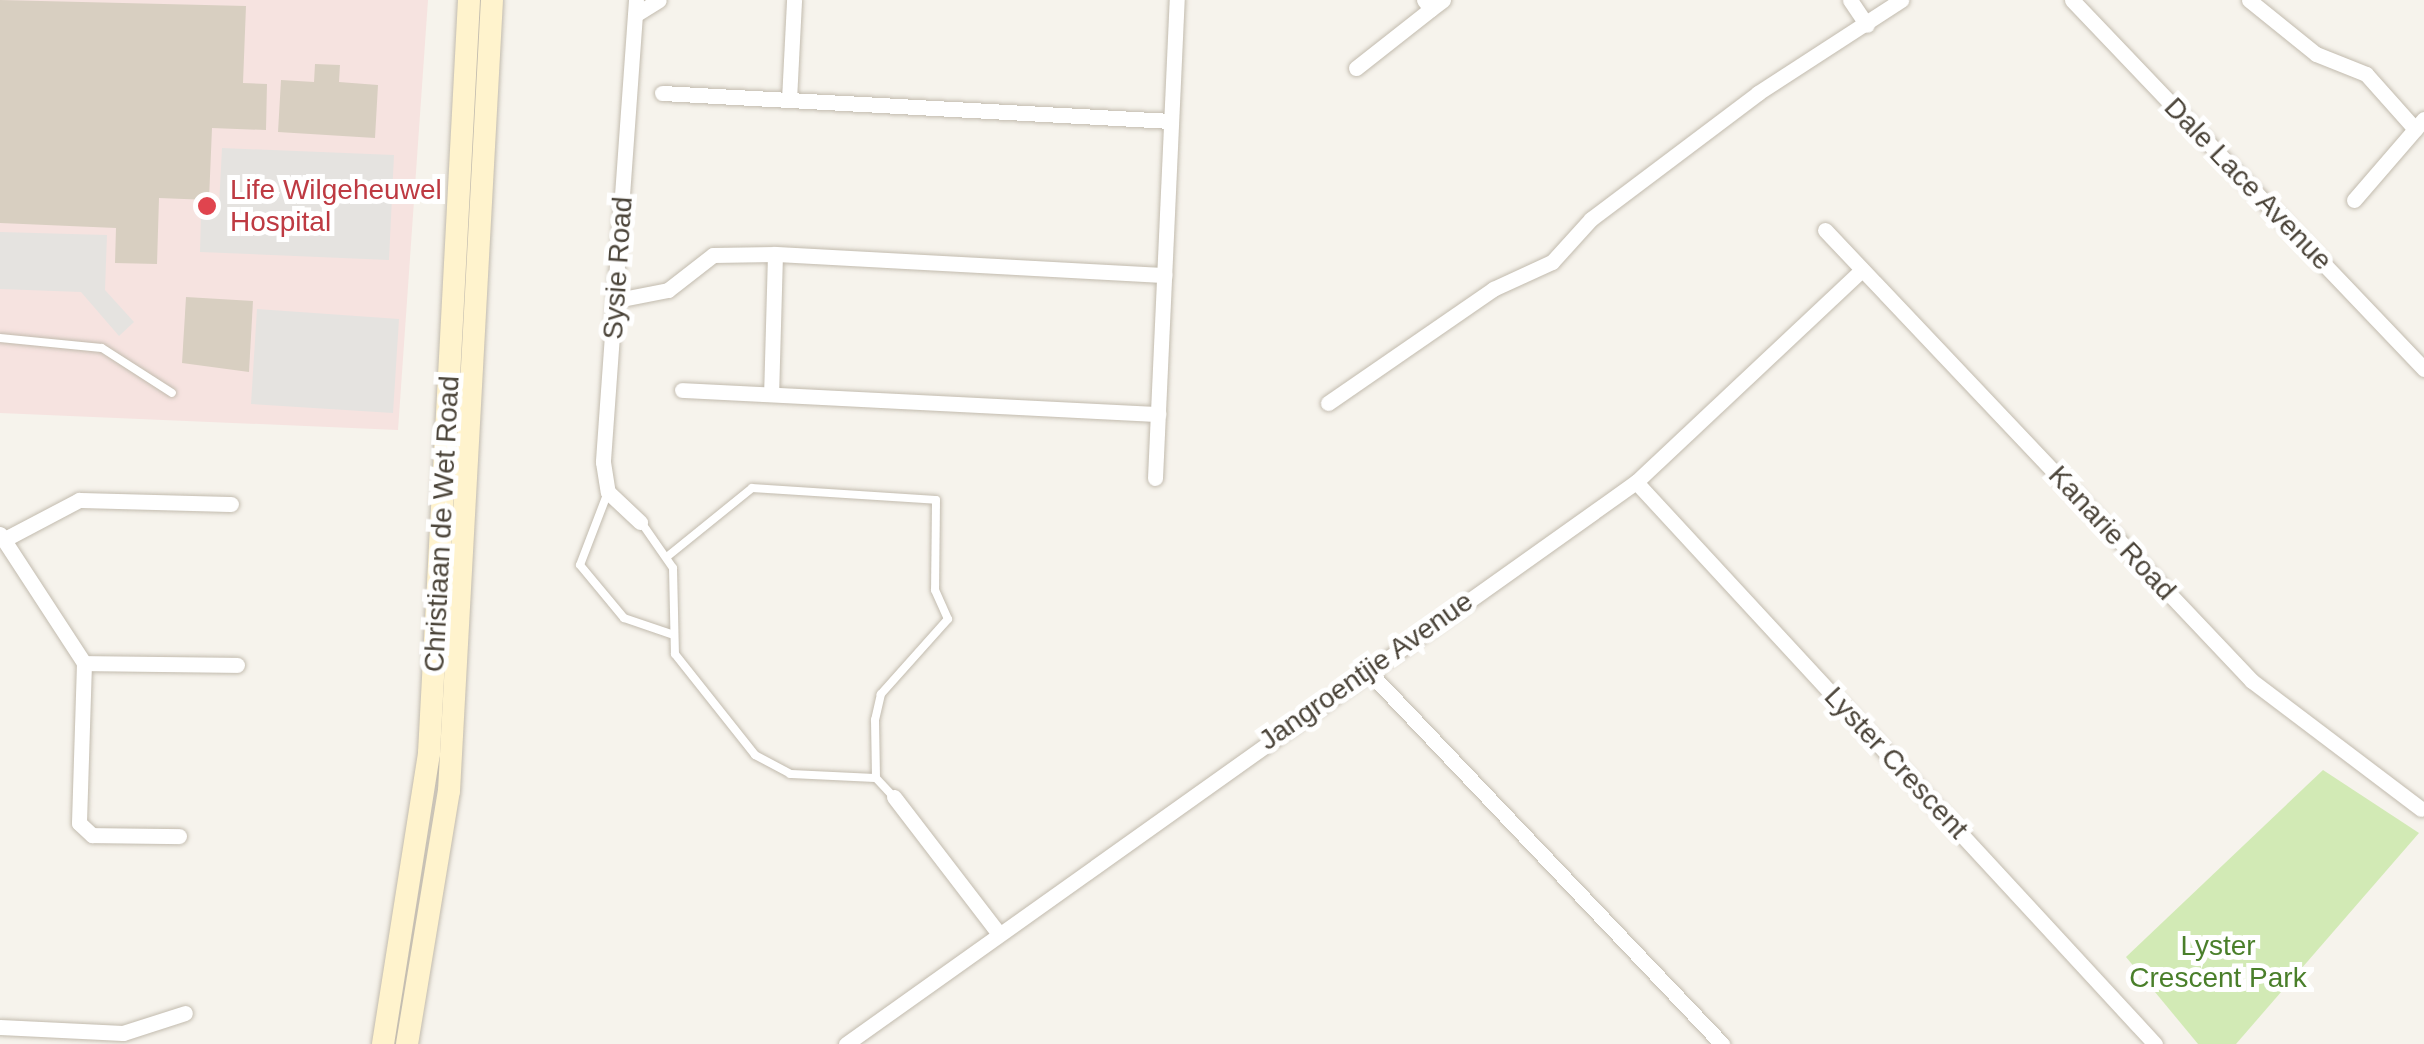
<!DOCTYPE html>
<style>
body{margin:0}
#map{position:relative;width:2424px;height:1044px;overflow:hidden;background:#f6f3ec;font-family:Helvetica,sans-serif}
div>[style]{position:absolute}
.medical>*{inset:0;background:#f6e3e0}
.green>*{inset:0;background:#d2eab5}
.parking>*{inset:0;background:#e5e3e0}
.building>*{inset:0;background:#d8cfc1}
.roads{filter:drop-shadow(0 0 2px #c2bbae) drop-shadow(0 0 2px #c2bbae)}
.service>*{height:8px;margin:-4px;padding:0 4px;transform-origin:4px;border-radius:4px;background:#fff}
.minor>*{height:15px;margin:-7.5px;padding:0 7.5px;transform-origin:7.5px;border-radius:7.5px;background:#fff}
.secondary>*{height:22px;margin:-11px;padding:0 11px;transform-origin:11px;border-radius:11px;background:#fff3cd}
.dots>*{width:28px;height:28px;translate:-50% -50%;box-sizing:border-box;border:5px solid #fff;border-radius:50%}
span{translate:-50% -50%;white-space:nowrap;text-align:center;line-height:1.15;-webkit-text-stroke:10px #fff;paint-order:stroke}
.street-label{font-size:28px;color:#4b4439}
.health-label{font-size:28px;color:#be3a42}
.left{translate:0 -50%;text-align:left}
.park-label{font-size:28px;color:#4a7f2a}
</style>
<div id="map">
<div class="medical">
<div style="clip-path:polygon(0 0,428px 0,398px 430px,0 413px)"></div>
</div>
<div class="green">
<div style="clip-path:polygon(2323px 770px,2419px 833px,2236px 1044px,2198px 1044px,2126px 957px)"></div>
</div>
<div class="parking">
<div style="clip-path:polygon(222px 148px,394px 155px,389px 260px,200px 252px,201px 215px,219px 206px)"></div>
<div style="clip-path:polygon(0 232px,107px 235px,105px 290px,134px 322px,119px 336px,81px 292px,0 289px)"></div>
<div style="clip-path:polygon(257px 309px,399px 319px,393px 413px,251px 404px)"></div>
</div>
<div class="building">
<div style="clip-path:polygon(0 0,246px 6px,243px 83px,267px 84px,266px 130px,212px 128px,209px 200px,159px 198px,157px 264px,115px 263px,116px 228px,0 223px)"></div>
<div style="clip-path:polygon(315px 64px,340px 65px,339px 82px,378px 85px,375px 138px,278px 132px,281px 80px,314px 82px)"></div>
<div style="clip-path:polygon(186px 297px,253px 301px,249px 372px,182px 363px)"></div>
</div>
<div class="roads">
<div class="service">
<div style="left:0;top:338px;width:102px;rotate:5.6deg"></div>
<div style="left:102px;top:348px;width:83px;rotate:32.7deg"></div>
<div style="left:608px;top:492px;width:78px;rotate:111deg"></div>
<div style="left:580px;top:565px;width:69px;rotate:50.3deg"></div>
<div style="left:624px;top:618px;width:50px;rotate:18.8deg"></div>
<div style="left:641px;top:522px;width:56px;rotate:55.2deg"></div>
<div style="left:673px;top:568px;width:86px;rotate:88.7deg"></div>
<div style="left:675px;top:654px;width:129px;rotate:51.6deg"></div>
<div style="left:755px;top:755px;width:40px;rotate:28deg"></div>
<div style="left:790px;top:774px;width:86px;rotate:2.7deg"></div>
<div style="left:668px;top:556px;width:108px;rotate:-39deg"></div>
<div style="left:752px;top:488px;width:184px;rotate:3.7deg"></div>
<div style="left:936px;top:500px;width:90px;rotate:90.6deg"></div>
<div style="left:935px;top:590px;width:32px;rotate:66deg"></div>
<div style="left:948px;top:619px;width:101px;rotate:131.8deg"></div>
<div style="left:881px;top:694px;width:27px;rotate:103deg"></div>
<div style="left:875px;top:720px;width:58px;rotate:89deg"></div>
<div style="left:876px;top:778px;width:26px;rotate:47deg"></div>
</div>
<div class="minor">
<div style="left:636px;top:0;width:463px;rotate:94.1deg"></div>
<div style="left:603px;top:462px;width:30px;rotate:81deg"></div>
<div style="left:608px;top:492px;width:44px;rotate:43.2deg"></div>
<div style="left:1424px;top:0;width:11px;rotate:52deg"></div>
<div style="left:1431px;top:9px;width:15px;rotate:-37deg"></div>
<div style="left:1850px;top:0;width:30px;rotate:56deg"></div>
<div style="left:2072px;top:0;width:510px;rotate:46.35deg"></div>
<div style="left:2249px;top:0;width:86px;rotate:38.9deg"></div>
<div style="left:2316px;top:54px;width:54px;rotate:21.8deg"></div>
<div style="left:2366px;top:74px;width:74px;rotate:48.3deg"></div>
<div style="left:635px;top:15px;width:28px;rotate:-32deg"></div>
<div style="left:1356px;top:68px;width:95px;rotate:-38.2deg"></div>
<div style="left:662px;top:93px;width:509px;rotate:3.15deg"></div>
<div style="left:789px;top:100px;width:100px;rotate:-87.1deg"></div>
<div style="left:2354px;top:200px;width:107px;rotate:-49.2deg"></div>
<div style="left:1825px;top:230px;width:621px;rotate:46.57deg"></div>
<div style="left:2252px;top:681px;width:212px;rotate:37.1deg"></div>
<div style="left:775px;top:254px;width:390px;rotate:3.1deg"></div>
<div style="left:617px;top:300px;width:52px;rotate:-11.1deg"></div>
<div style="left:668px;top:290px;width:57px;rotate:-37.9deg"></div>
<div style="left:713px;top:255px;width:62px;rotate:-0.9deg"></div>
<div style="left:775px;top:254px;width:139px;rotate:91.6deg"></div>
<div style="left:682px;top:390px;width:477px;rotate:2.9deg"></div>
<div style="left:1328px;top:403px;width:201px;rotate:-34.6deg"></div>
<div style="left:1493px;top:289px;width:65px;rotate:-24.6deg"></div>
<div style="left:1552px;top:262px;width:58px;rotate:-47.8deg"></div>
<div style="left:1591px;top:219px;width:209px;rotate:-37deg"></div>
<div style="left:1758px;top:93px;width:171px;rotate:-33deg"></div>
<div style="left:1155px;top:478px;width:479px;rotate:-87.4deg"></div>
<div style="left:1636px;top:482px;width:765px;rotate:47.28deg"></div>
<div style="left:0;top:534px;width:154px;rotate:56.9deg"></div>
<div style="left:84px;top:663px;width:160px;rotate:91.8deg"></div>
<div style="left:79px;top:823px;width:18px;rotate:43deg"></div>
<div style="left:92px;top:835px;width:87px;rotate:0.7deg"></div>
<div style="left:5px;top:539px;width:84px;rotate:-27.8deg"></div>
<div style="left:79px;top:500px;width:152px;rotate:1.5deg"></div>
<div style="left:84px;top:663px;width:153px;rotate:0.7deg"></div>
<div style="left:1367px;top:670px;width:516px;rotate:46.49deg"></div>
<div style="left:894px;top:797px;width:169px;rotate:52.5deg"></div>
<div style="left:0;top:1027px;width:123px;rotate:2.8deg"></div>
<div style="left:123px;top:1033px;width:65px;rotate:-17.9deg"></div>
<div style="left:846px;top:1044px;width:970px;rotate:-35.43deg"></div>
<div style="left:1636px;top:482px;width:310px;rotate:-43.2deg"></div>
</div>
<div class="secondary">
<div style="left:383px;top:1044px;width:295px;rotate:-81deg"></div>
<div style="left:429px;top:753px;width:754px;rotate:-86.96deg"></div>
<div style="left:407px;top:1044px;width:256px;rotate:-80.6deg"></div>
<div style="left:449px;top:791px;width:792px;rotate:-86.89deg"></div>
</div>
</div>
<div class="dots">
<div style="left:207px;top:206px;background:#e0444e"></div>
</div>
<div class="street-label">
<span style="left:2248px;top:184px;rotate:46deg">Dale Lace Avenue</span>
<span style="left:618px;top:268px;rotate:-86deg">Sysie Road</span>
<span style="left:442px;top:524px;rotate:-87deg">Christiaan de Wet Road</span>
<span style="left:2112px;top:533px;rotate:47deg">Kanarie Road</span>
<span style="left:1366px;top:671px;rotate:-35deg">Jangroentjie Avenue</span>
<span style="left:1896px;top:763px;rotate:47deg">Lyster Crescent</span>
</div>
<div class="health-label">
<span class="left" style="left:230px;top:206px">Life Wilgeheuwel<br>Hospital</span>
</div>
<div class="park-label">
<span style="left:2218px;top:962px">Lyster<br>Crescent Park</span>
</div>
</div>
